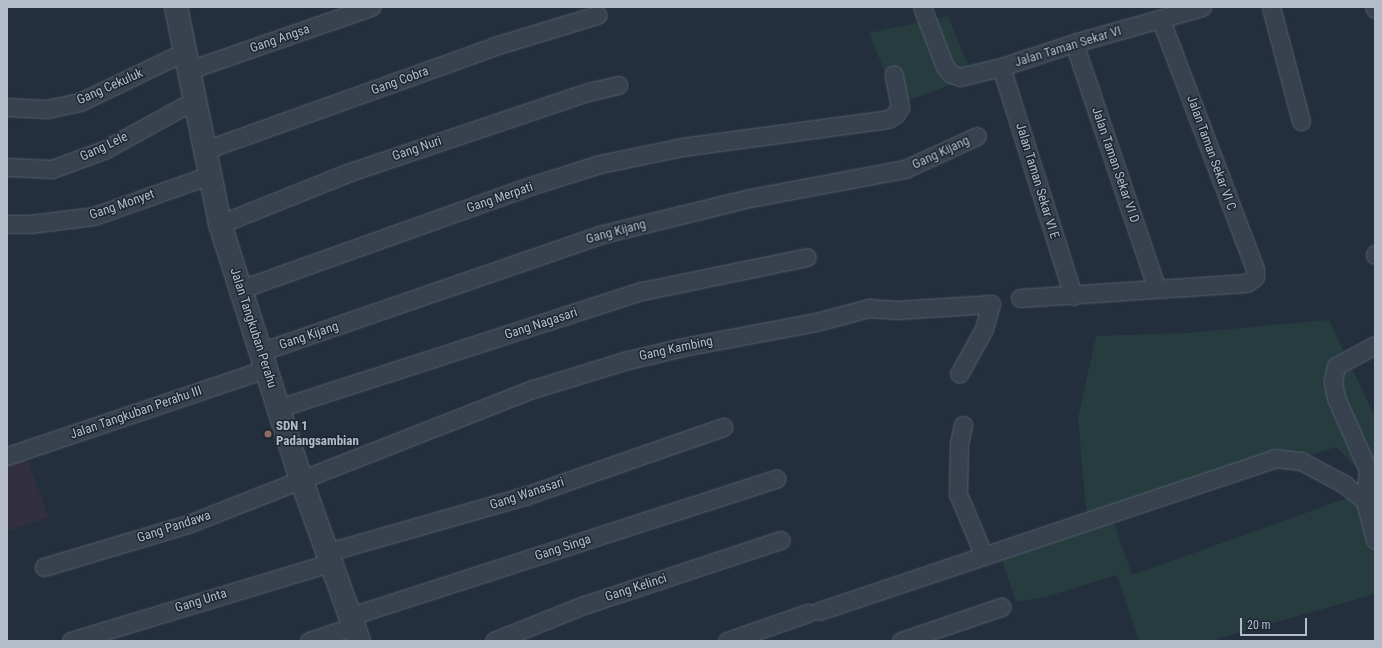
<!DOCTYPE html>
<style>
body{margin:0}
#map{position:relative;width:1382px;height:648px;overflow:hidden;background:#242f3e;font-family:"Roboto Condensed",sans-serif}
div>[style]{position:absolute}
.medical>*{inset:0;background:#32303f}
.green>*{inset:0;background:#263c3f}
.roads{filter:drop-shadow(0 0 1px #565f6c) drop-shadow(0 0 1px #565f6c)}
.minor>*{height:17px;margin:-8.5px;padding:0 8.5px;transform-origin:8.5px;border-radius:8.5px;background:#38414e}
.tertiary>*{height:22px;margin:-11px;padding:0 11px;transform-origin:11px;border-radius:11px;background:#38414e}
.dots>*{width:11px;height:11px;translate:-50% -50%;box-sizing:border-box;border:2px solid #1d2633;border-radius:50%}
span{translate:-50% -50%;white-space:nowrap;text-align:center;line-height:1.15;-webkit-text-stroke:3px #1d2633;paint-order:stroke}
.street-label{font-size:13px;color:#b4bcc9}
.poi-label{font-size:13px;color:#b4bcc9;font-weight:700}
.left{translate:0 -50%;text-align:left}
.frame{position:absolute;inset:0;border:8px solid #b4bcc9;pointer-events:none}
.scale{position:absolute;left:1240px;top:618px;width:67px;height:18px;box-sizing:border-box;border:2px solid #b4bcc9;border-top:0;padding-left:5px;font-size:12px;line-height:14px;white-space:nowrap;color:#b4bcc9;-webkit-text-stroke:3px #1d2633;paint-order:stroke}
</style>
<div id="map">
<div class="medical">
<div style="clip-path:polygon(7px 462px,28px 462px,49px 517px,7px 531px)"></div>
</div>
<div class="green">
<div style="clip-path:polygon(948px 16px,973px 77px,898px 104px,869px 33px)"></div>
<div style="clip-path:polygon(1329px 320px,1375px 417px,1375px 471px,1366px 472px,1353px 464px,1336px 447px,1112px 517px,1132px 575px,1375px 488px,1375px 594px,1210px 641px,1139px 641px,1117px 575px,1045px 597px,1016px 602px,998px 548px,1087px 520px,1078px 418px,1096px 336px,1186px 333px)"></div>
</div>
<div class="roads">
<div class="minor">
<div style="left:922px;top:7px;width:64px;rotate:69deg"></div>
<div style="left:945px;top:67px;width:9px;rotate:49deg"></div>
<div style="left:951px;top:74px;width:9px;rotate:18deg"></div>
<div style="left:960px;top:77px;width:42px;rotate:-13.7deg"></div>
<div style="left:1001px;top:67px;width:77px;rotate:-18.2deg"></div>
<div style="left:1074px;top:43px;width:133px;rotate:-15.7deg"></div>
<div style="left:1271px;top:7px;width:118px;rotate:75.3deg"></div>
<div style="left:1374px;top:7px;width:2px;rotate:63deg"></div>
<div style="left:1074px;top:43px;width:257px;rotate:71.4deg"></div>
<div style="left:1001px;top:67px;width:240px;rotate:72.5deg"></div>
<div style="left:189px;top:70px;width:193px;rotate:-19.1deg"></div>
<div style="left:7px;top:107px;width:40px;rotate:2.9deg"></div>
<div style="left:47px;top:109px;width:34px;rotate:-12deg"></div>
<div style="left:80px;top:102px;width:118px;rotate:-25.7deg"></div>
<div style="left:205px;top:150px;width:308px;rotate:-19.7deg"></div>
<div style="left:495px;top:46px;width:107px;rotate:-16.9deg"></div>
<div style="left:7px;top:167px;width:45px;rotate:2.5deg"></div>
<div style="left:52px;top:169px;width:55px;rotate:-20.1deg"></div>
<div style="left:104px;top:150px;width:104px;rotate:-28.8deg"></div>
<div style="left:7px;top:224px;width:23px"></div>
<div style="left:30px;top:224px;width:64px;rotate:-7.1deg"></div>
<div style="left:94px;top:216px;width:123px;rotate:-19.5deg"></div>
<div style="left:220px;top:224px;width:140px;rotate:-21.8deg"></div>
<div style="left:350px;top:172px;width:251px;rotate:-18.6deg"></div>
<div style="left:588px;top:92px;width:31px;rotate:-13deg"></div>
<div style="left:1375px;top:255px;width:1px;rotate:-90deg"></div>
<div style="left:241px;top:289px;width:300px;rotate:-19.6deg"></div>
<div style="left:524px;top:188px;width:80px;rotate:-17.5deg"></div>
<div style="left:600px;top:164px;width:84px;rotate:-11.7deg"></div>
<div style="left:682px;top:147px;width:208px;rotate:-7.7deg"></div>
<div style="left:888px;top:119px;width:9px;rotate:-32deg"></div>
<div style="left:896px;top:114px;width:8px;rotate:-60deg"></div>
<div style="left:900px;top:107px;width:33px;rotate:-101deg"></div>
<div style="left:1020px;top:298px;width:227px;rotate:-3.8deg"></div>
<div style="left:1247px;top:283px;width:10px;rotate:-37deg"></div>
<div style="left:1255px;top:277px;width:8px;rotate:-90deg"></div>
<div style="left:1255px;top:269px;width:266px;rotate:-110.7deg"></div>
<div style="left:1375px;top:345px;width:44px;rotate:151.7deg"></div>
<div style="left:1336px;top:366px;width:16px;rotate:101deg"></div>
<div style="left:1333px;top:382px;width:16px;rotate:79deg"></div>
<div style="left:1336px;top:398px;width:79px;rotate:66deg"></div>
<div style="left:1368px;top:470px;width:31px;rotate:96deg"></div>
<div style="left:1365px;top:501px;width:40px;rotate:75.6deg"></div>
<div style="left:260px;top:352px;width:359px;rotate:-19deg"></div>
<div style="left:599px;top:235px;width:155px;rotate:-13.8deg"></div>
<div style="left:750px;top:198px;width:158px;rotate:-10.6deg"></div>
<div style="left:905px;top:169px;width:79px;rotate:-24.6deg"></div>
<div style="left:279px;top:408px;width:381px;rotate:-17.9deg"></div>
<div style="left:642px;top:291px;width:168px;rotate:-11.6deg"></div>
<div style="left:963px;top:425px;width:19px;rotate:102deg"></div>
<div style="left:959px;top:444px;width:50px;rotate:91.1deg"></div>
<div style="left:958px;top:494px;width:67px;rotate:67.2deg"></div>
<div style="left:7px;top:456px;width:272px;rotate:-18.6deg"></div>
<div style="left:328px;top:552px;width:205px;rotate:-15.9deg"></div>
<div style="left:525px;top:496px;width:210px;rotate:-19.2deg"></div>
<div style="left:44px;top:567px;width:150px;rotate:-16.6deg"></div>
<div style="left:188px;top:524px;width:370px;rotate:-21.4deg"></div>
<div style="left:533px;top:389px;width:95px;rotate:-17.1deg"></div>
<div style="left:624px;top:361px;width:61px;rotate:-13.3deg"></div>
<div style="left:683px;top:347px;width:135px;rotate:-10.6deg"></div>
<div style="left:816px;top:322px;width:55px;rotate:-14.8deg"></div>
<div style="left:869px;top:308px;width:28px;rotate:4deg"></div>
<div style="left:897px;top:310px;width:94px;rotate:-3.7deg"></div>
<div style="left:991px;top:304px;width:26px;rotate:106deg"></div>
<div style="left:984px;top:329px;width:51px;rotate:119.1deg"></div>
<div style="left:819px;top:611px;width:481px;rotate:-18.5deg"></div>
<div style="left:1275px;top:458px;width:26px;rotate:7deg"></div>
<div style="left:1301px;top:461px;width:49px;rotate:28.1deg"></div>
<div style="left:1344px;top:484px;width:27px;rotate:39deg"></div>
<div style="left:351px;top:616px;width:447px;rotate:-17.9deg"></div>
<div style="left:71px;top:641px;width:273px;rotate:-16.8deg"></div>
<div style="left:309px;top:641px;width:47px;rotate:-18.4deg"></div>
<div style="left:494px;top:641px;width:97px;rotate:-21.8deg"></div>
<div style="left:584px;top:605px;width:207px;rotate:-18.3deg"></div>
<div style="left:727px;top:641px;width:86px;rotate:-19.1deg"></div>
<div style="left:901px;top:641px;width:106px;rotate:-18.8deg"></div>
</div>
<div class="tertiary">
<div style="left:176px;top:7px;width:221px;rotate:78.5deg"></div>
<div style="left:220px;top:224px;width:268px;rotate:72.4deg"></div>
<div style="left:301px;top:479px;width:172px;rotate:70.3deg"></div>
</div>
</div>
<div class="dots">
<div style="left:268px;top:434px;background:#8d6e63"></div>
</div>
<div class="street-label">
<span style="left:280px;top:39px;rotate:-19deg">Gang Angsa</span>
<span style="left:1068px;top:47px;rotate:-17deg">Jalan Taman Sekar VI</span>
<span style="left:400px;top:81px;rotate:-20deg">Gang Cobra</span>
<span style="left:110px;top:87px;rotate:-24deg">Gang Cekuluk</span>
<span style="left:104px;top:147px;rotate:-25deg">Gang Lele</span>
<span style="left:417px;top:149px;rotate:-19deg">Gang Nuri</span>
<span style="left:941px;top:153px;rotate:-25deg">Gang Kijang</span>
<span style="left:1211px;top:153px;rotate:70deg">Jalan Taman Sekar VI C</span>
<span style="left:1115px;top:165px;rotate:71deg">Jalan Taman Sekar VI D</span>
<span style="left:1037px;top:181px;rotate:73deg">Jalan Taman Sekar VI E</span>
<span style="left:500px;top:198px;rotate:-19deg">Gang Merpati</span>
<span style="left:122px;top:205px;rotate:-19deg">Gang Monyet</span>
<span style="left:616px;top:232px;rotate:-15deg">Gang Kijang</span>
<span style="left:541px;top:324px;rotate:-18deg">Gang Nagasari</span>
<span style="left:253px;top:328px;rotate:72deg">Jalan Tangkuban Perahu</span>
<span style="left:309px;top:336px;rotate:-19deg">Gang Kijang</span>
<span style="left:676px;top:349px;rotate:-12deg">Gang Kambing</span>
<span style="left:136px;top:413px;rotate:-19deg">Jalan Tangkuban Perahu III</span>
<span style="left:527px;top:494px;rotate:-18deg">Gang Wanasari</span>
<span style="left:174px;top:527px;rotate:-18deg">Gang Pandawa</span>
<span style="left:563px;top:548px;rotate:-18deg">Gang Singa</span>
<span style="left:636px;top:588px;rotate:-18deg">Gang Kelinci</span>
<span style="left:201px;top:601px;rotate:-17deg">Gang Unta</span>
</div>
<div class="poi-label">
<span class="left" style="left:276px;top:434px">SDN 1<br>Padangsambian</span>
</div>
<div class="frame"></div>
<div class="scale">20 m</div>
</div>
